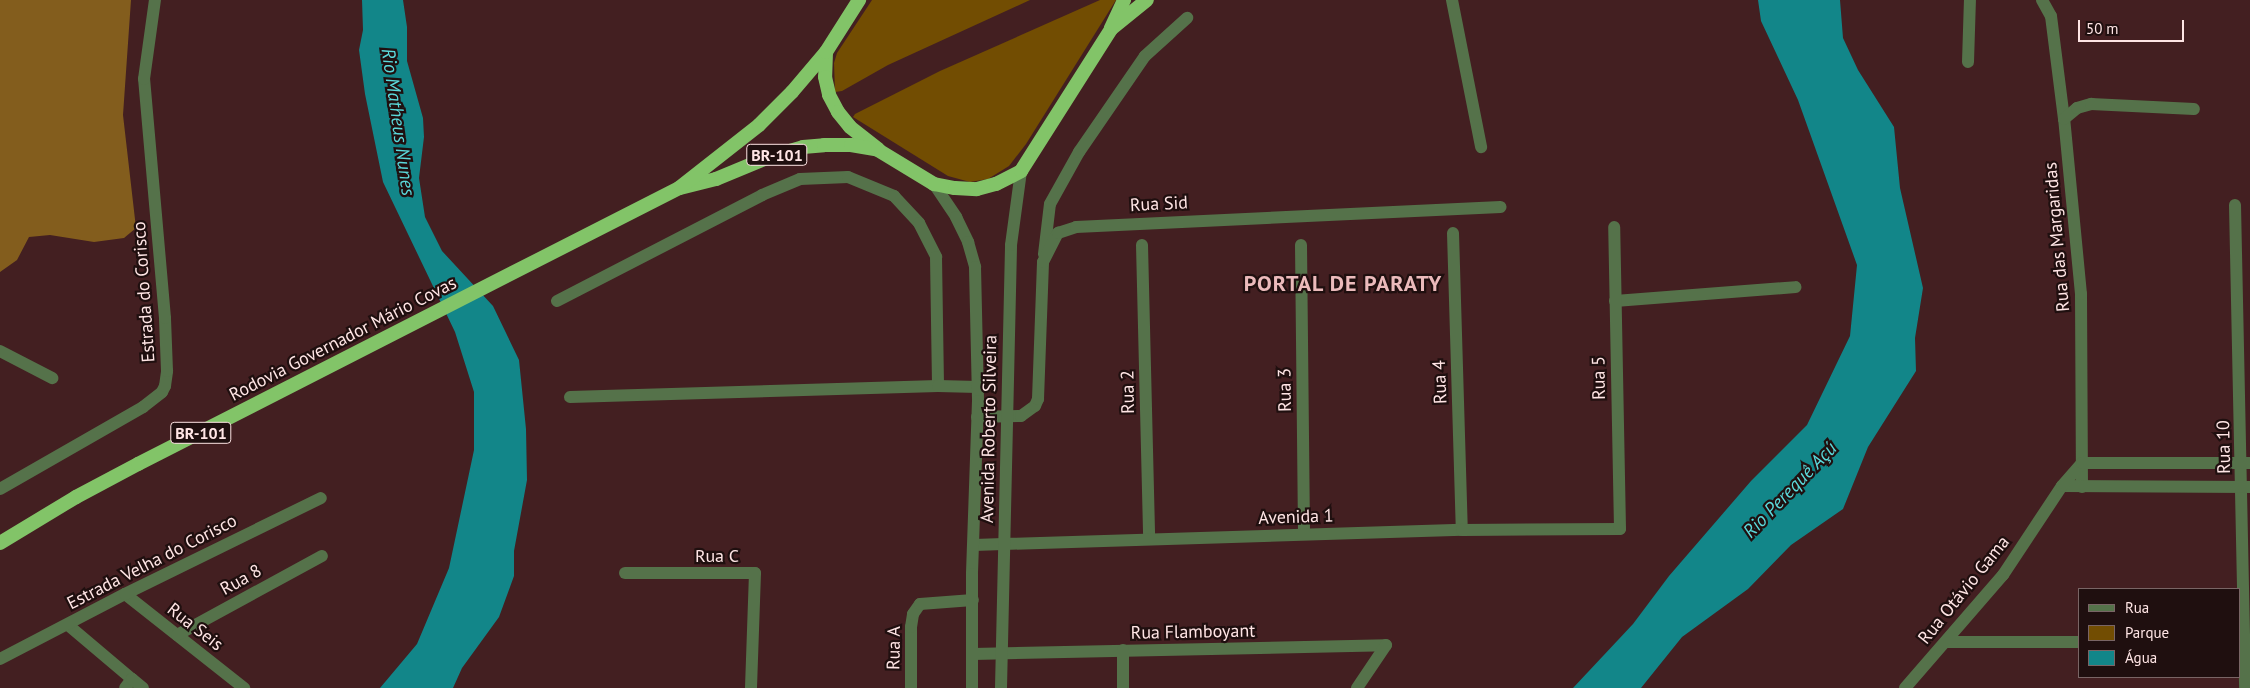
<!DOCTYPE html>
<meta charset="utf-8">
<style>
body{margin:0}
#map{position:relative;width:2250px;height:688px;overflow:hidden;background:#431f21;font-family:"PT Sans",sans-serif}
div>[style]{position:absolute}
.green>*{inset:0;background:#724d02}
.forest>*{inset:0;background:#835d1d}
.water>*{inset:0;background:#128689}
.minor>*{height:12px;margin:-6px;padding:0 6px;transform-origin:6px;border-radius:6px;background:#55724a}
.tertiary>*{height:12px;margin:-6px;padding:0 6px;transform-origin:6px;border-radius:6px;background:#55724a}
.trunk>*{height:14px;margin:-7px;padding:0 7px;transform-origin:7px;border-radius:7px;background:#82c468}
span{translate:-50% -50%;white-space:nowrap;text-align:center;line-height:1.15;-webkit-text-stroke:4.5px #1f0f0f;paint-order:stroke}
.shield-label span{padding:1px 4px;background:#1f0f0f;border:1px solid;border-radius:4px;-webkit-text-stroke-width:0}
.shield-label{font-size:16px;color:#ffe5e5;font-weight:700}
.street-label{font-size:18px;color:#ffe5e5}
.water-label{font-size:19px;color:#5bd9db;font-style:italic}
.district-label{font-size:22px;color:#ebbabb;font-weight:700;letter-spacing:1px}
.legend{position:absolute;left:2078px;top:588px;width:162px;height:90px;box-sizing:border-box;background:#1f0f0f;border:1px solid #796565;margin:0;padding:6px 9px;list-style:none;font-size:15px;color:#ffe5e5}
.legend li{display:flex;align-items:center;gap:10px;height:25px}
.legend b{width:25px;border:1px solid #796565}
.scale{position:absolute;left:2078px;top:20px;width:106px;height:22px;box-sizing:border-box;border:2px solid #ffe5e5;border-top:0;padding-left:6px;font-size:15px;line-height:18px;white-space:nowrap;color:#ffe5e5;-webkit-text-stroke:4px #1f0f0f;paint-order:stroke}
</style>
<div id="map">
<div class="green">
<div style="clip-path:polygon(872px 0,1030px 0,888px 65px,842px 91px,835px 92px,834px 63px,837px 53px)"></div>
<div style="clip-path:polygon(1100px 0,1116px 0,1026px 144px,1009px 166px,988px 179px,970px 182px,948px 176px,853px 117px,855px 114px,940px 71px)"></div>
</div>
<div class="forest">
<div style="clip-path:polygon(0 0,131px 0,123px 115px,136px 228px,124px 238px,94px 242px,50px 235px,29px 237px,17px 260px,0 272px)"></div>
</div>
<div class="water">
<div style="clip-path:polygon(362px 0,403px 0,407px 27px,407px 61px,423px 118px,424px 137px,419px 178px,425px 217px,442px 251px,493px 306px,519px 360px,526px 429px,527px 480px,514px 551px,514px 576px,499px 617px,462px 668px,453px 688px,380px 688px,417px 644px,449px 568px,474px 450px,474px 392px,455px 332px,383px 182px,365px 94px,359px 50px,363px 30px)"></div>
<div style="clip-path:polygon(1758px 0,1840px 0,1843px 38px,1858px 70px,1894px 127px,1900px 188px,1923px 288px,1915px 338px,1916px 371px,1868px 447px,1843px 509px,1791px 545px,1748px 589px,1682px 637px,1641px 688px,1573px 688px,1633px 624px,1669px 576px,1751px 481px,1807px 425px,1850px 336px,1857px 265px,1798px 100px,1761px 21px)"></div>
</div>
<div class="minor">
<div style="left:1452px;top:0;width:150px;rotate:78.8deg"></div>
<div style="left:2042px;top:0;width:18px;rotate:61deg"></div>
<div style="left:2051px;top:16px;width:104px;rotate:82.8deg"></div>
<div style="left:1968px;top:62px;width:62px;rotate:-88.2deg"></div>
<div style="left:2235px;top:205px;width:483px;rotate:88.8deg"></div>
<div style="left:1453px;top:233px;width:297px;rotate:88.3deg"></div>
<div style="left:1142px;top:245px;width:294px;rotate:88.6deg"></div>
<div style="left:1301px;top:245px;width:289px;rotate:89.4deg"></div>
<div style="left:1044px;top:254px;width:50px;rotate:-83.2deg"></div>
<div style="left:1050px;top:204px;width:60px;rotate:-60.9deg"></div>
<div style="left:1079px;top:152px;width:116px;rotate:-55.5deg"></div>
<div style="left:1145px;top:56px;width:57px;rotate:-42.1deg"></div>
<div style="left:557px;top:301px;width:231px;rotate:-27.3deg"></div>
<div style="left:762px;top:195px;width:41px;rotate:-22.8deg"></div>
<div style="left:800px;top:179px;width:48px;rotate:-2.4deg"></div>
<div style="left:848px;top:177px;width:50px;rotate:22.4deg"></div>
<div style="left:894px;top:196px;width:37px;rotate:47deg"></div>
<div style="left:919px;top:223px;width:38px;rotate:63deg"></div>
<div style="left:936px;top:257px;width:129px;rotate:89.1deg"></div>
<div style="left:1615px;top:301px;width:181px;rotate:-4.4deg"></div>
<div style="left:0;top:351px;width:59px;rotate:27.4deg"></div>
<div style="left:570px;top:397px;width:368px;rotate:-1.7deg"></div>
<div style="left:938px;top:386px;width:40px;rotate:1.4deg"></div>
<div style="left:977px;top:417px;width:44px;rotate:-1.3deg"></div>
<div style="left:1021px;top:416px;width:17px;rotate:-36deg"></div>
<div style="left:1035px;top:406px;width:8px;rotate:-67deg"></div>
<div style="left:1038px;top:399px;width:137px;rotate:-87.9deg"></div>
<div style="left:1043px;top:262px;width:33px;rotate:-63deg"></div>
<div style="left:1058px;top:233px;width:19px;rotate:-18deg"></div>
<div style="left:1076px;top:227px;width:425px;rotate:-2.7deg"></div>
<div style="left:2082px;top:487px;width:193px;rotate:-90.3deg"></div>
<div style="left:2081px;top:294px;width:176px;rotate:-95.5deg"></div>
<div style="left:2064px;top:119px;width:17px;rotate:-40deg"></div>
<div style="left:2077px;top:108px;width:15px;rotate:-16deg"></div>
<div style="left:2091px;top:104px;width:103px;rotate:2.8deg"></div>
<div style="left:0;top:489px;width:165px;rotate:-29.8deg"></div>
<div style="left:143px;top:407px;width:24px;rotate:-38deg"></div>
<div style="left:162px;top:392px;width:7px;rotate:-63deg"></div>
<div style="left:165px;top:386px;width:15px;rotate:-82deg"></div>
<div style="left:167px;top:371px;width:53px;rotate:-92.2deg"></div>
<div style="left:165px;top:318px;width:240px;rotate:-95deg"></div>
<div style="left:144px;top:79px;width:80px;rotate:-82.1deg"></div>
<div style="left:974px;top:545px;width:488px;rotate:-1.8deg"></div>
<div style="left:1462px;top:530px;width:158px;rotate:-0.4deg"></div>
<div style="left:1620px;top:529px;width:302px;rotate:-91.1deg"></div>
<div style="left:625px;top:573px;width:130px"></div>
<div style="left:755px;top:573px;width:115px;rotate:92deg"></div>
<div style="left:125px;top:594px;width:152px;rotate:38.3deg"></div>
<div style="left:68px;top:625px;width:84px;rotate:40.2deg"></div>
<div style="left:132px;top:679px;width:11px;rotate:128deg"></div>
<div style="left:177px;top:635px;width:165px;rotate:-28.6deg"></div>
<div style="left:1946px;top:642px;width:133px"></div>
<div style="left:973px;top:654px;width:413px;rotate:-1.2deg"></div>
<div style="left:0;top:659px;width:141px;rotate:-27.5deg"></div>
<div style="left:125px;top:594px;width:218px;rotate:-26.1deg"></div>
<div style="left:132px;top:679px;width:14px;rotate:39deg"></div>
<div style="left:911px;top:688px;width:61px;rotate:-90deg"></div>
<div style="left:911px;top:627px;width:13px;rotate:-81deg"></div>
<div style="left:913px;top:614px;width:12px;rotate:-55deg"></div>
<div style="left:920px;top:604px;width:53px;rotate:-4.3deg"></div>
<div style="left:1123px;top:688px;width:38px;rotate:-90deg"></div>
<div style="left:1357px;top:688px;width:52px;rotate:-56deg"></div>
</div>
<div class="tertiary">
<div style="left:934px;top:184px;width:40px;rotate:56deg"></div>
<div style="left:956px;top:217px;width:28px;rotate:64deg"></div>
<div style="left:968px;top:242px;width:26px;rotate:74deg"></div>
<div style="left:975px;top:267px;width:134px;rotate:88.7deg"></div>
<div style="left:978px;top:401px;width:173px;rotate:92deg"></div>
<div style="left:972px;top:574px;width:114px;rotate:90deg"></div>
<div style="left:2062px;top:486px;width:188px;rotate:0.3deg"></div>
<div style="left:1001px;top:688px;width:443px;rotate:-88.7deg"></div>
<div style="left:1011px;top:245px;width:75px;rotate:-82.3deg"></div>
<div style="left:1905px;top:688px;width:150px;rotate:-49.1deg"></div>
<div style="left:2003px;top:575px;width:107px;rotate:-56.5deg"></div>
<div style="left:2062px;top:486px;width:30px;rotate:-49deg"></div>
<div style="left:2082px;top:463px;width:168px"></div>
</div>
<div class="trunk">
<div style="left:1111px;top:28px;width:31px;rotate:-65deg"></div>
<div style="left:826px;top:52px;width:25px;rotate:92deg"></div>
<div style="left:825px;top:77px;width:18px;rotate:77deg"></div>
<div style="left:829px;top:95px;width:19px;rotate:62deg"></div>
<div style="left:838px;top:112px;width:19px;rotate:51deg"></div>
<div style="left:850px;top:127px;width:36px;rotate:38deg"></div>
<div style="left:680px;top:188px;width:37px;rotate:-14deg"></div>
<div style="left:716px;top:179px;width:57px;rotate:-22.5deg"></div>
<div style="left:769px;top:157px;width:35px;rotate:-16deg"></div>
<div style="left:803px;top:147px;width:21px;rotate:-5deg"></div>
<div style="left:824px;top:145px;width:27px"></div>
<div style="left:851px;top:145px;width:27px;rotate:10deg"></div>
<div style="left:878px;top:150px;width:66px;rotate:31.3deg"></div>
<div style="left:934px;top:184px;width:21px;rotate:11deg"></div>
<div style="left:955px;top:188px;width:22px;rotate:3deg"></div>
<div style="left:977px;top:189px;width:20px;rotate:-15deg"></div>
<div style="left:996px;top:184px;width:28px;rotate:-27deg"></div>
<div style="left:1021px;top:171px;width:168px;rotate:-57.6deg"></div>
<div style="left:1111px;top:29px;width:46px;rotate:-38.9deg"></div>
<div style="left:0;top:543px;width:89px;rotate:-31.2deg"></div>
<div style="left:76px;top:497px;width:70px;rotate:-28deg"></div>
<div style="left:138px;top:464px;width:607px;rotate:-27.03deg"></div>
<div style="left:679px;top:188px;width:102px;rotate:-38.2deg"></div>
<div style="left:759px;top:125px;width:47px;rotate:-45deg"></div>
<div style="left:792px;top:92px;width:52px;rotate:-49.6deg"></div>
<div style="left:826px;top:52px;width:62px;rotate:-57.6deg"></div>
</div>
<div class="shield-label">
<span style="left:777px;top:155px">BR-101</span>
<span style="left:201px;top:433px">BR-101</span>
</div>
<div class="street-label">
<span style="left:1159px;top:204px;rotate:-3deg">Rua Sid</span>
<span style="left:2057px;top:237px;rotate:-95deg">Rua das Margaridas</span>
<span style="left:144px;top:292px;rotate:-94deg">Estrada do Corisco</span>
<span style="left:343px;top:339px;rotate:-27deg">Rodovia Governador Mário Covas</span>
<span style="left:1599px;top:378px;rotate:-91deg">Rua 5</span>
<span style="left:1440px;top:382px;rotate:-92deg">Rua 4</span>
<span style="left:1285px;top:390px;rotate:-91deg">Rua 3</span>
<span style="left:1128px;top:392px;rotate:-91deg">Rua 2</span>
<span style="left:989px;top:429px;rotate:-89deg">Avenida Roberto Silveira</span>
<span style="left:2224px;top:447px;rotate:-91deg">Rua 10</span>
<span style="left:1296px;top:517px;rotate:-2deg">Avenida 1</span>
<span style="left:717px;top:556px">Rua C</span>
<span style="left:152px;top:562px;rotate:-27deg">Estrada Velha do Corisco</span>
<span style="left:241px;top:580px;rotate:-29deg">Rua 8</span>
<span style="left:1964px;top:590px;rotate:-51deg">Rua Otávio Gama</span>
<span style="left:195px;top:627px;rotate:38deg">Rua Seis</span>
<span style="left:1193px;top:632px;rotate:-1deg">Rua Flamboyant</span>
<span style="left:894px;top:648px;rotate:-89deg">Rua A</span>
</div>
<div class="water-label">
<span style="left:398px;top:122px;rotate:82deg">Rio Matheus Nunes</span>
<span style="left:1790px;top:490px;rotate:-46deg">Rio Perequê Açú</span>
</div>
<div class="district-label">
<span style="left:1343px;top:284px">PORTAL DE PARATY</span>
</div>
<ul class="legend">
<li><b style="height:6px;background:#55724a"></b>Rua</li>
<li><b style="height:14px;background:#724d02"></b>Parque</li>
<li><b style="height:14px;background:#128689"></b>Água</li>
</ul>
<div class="scale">50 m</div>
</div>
